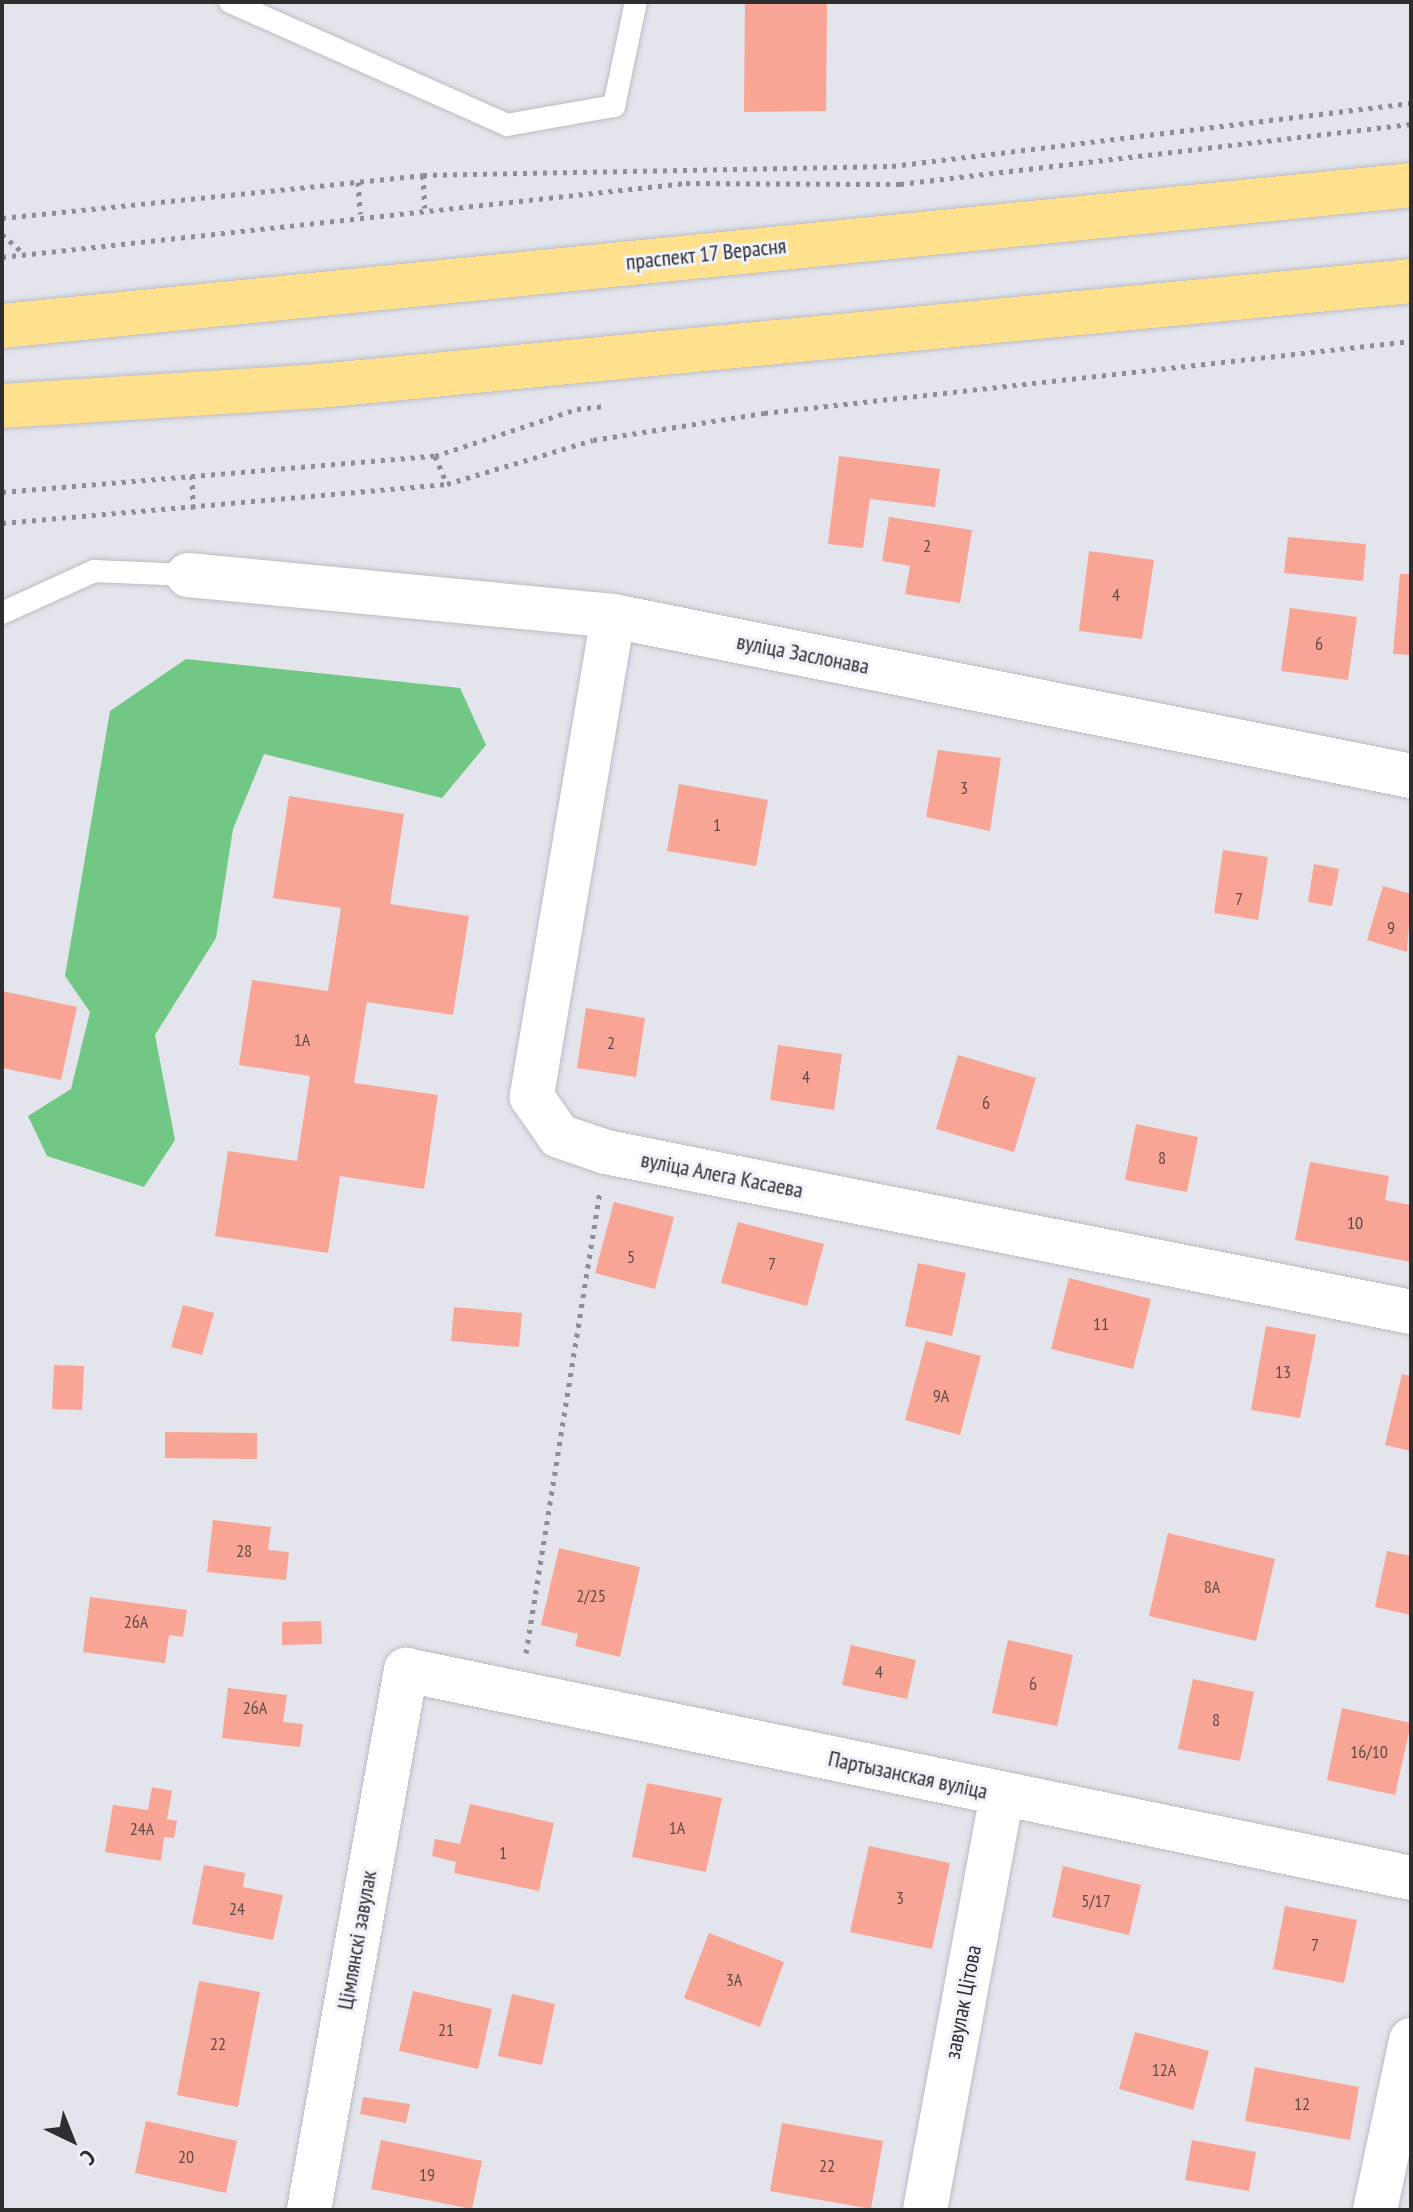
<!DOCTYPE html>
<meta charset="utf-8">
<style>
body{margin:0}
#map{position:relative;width:1413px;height:2212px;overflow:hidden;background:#e3e4ec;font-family:"PT Sans Narrow",sans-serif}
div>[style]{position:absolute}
.forest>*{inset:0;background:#71c784}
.building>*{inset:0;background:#f8a595}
.path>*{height:5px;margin-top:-2.5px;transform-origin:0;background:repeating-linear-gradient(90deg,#8e8f94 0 4px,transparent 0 10px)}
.roads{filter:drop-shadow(0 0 2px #bbbcc3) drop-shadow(0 0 2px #bbbcc3)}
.service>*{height:22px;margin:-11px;padding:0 11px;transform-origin:11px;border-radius:11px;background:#fff}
.minor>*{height:44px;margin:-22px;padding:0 22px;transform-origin:22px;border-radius:22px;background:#fff}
.primary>*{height:44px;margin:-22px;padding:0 22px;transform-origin:22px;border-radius:22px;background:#fee08d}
span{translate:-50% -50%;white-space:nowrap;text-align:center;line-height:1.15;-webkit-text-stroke:6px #f0f1f9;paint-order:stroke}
.number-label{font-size:18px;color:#604c4a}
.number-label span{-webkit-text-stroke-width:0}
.street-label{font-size:22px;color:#2e2e31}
.frame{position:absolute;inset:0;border:4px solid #2e2e31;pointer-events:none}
.north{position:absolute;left:32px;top:2100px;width:80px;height:80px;-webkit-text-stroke:6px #f0f1f9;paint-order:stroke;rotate:137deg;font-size:22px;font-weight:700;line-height:32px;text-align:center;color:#2e2e31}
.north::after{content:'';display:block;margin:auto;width:28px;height:36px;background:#2e2e31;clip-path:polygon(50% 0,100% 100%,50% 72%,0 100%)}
</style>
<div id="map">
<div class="forest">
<div style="clip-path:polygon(186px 659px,460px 688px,486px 745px,442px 798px,264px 754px,233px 829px,216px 938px,155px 1035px,175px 1140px,144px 1187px,47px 1156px,28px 1116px,71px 1089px,90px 1012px,65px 976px,110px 711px)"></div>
</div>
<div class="building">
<div style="clip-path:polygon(745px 2px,827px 2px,826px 111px,744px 112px)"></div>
<div style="clip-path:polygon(839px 456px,940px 469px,935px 507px,870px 499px,863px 548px,828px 544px)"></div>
<div style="clip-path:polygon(889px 517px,972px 530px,960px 603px,905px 594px,910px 566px,882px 561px)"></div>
<div style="clip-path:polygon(1288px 537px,1366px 544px,1363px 581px,1284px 573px)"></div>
<div style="clip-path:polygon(1089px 551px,1154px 560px,1142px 639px,1079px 631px)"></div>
<div style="clip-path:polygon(1400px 574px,1411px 574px,1411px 655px,1393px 654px)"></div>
<div style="clip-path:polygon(1290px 608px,1357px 617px,1348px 680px,1281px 671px)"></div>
<div style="clip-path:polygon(938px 750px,1001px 758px,990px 831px,926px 817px)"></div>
<div style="clip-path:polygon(679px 784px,768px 800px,756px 866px,667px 851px)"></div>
<div style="clip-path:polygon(289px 796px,404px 814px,390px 904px,469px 916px,453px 1015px,367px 1002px,354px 1083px,438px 1095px,424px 1189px,340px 1176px,328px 1253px,215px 1236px,228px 1151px,297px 1161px,310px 1076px,239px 1065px,252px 980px,328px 991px,341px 908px,273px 898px)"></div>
<div style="clip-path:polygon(1223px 850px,1268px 857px,1258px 920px,1214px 913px)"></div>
<div style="clip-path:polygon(1314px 864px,1339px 869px,1332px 906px,1308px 902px)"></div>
<div style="clip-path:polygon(1383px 886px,1411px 894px,1407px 952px,1367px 940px)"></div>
<div style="clip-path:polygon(2px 991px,77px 1007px,61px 1080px,2px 1068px)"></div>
<div style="clip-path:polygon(586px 1008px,645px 1018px,636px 1077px,577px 1068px)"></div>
<div style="clip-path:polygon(778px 1045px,842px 1054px,834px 1110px,770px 1100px)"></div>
<div style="clip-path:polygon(958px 1055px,1036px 1078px,1014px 1152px,936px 1129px)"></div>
<div style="clip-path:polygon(1136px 1124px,1198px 1137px,1187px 1192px,1125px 1180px)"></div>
<div style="clip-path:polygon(1310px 1162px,1389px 1176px,1385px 1200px,1411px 1205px,1411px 1262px,1295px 1240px)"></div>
<div style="clip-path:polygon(614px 1202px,674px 1217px,655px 1289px,595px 1273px)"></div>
<div style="clip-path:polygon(738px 1222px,824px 1244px,807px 1306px,721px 1283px)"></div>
<div style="clip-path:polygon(918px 1263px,966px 1273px,952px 1336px,905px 1326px)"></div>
<div style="clip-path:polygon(1069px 1278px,1151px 1299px,1133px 1369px,1051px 1349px)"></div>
<div style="clip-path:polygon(183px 1305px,214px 1313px,202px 1355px,171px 1347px)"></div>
<div style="clip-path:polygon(454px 1307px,522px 1313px,519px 1347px,451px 1341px)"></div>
<div style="clip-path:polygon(1266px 1326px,1316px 1335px,1300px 1418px,1251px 1410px)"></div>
<div style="clip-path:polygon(926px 1341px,981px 1356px,960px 1435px,905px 1420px)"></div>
<div style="clip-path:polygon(54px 1365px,84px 1366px,82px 1410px,52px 1409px)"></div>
<div style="clip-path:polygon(1402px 1374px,1411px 1376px,1411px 1451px,1385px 1445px)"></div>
<div style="clip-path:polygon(165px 1432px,257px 1433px,257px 1459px,165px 1458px)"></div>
<div style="clip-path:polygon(213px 1520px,271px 1527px,268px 1550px,289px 1552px,286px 1580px,207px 1572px)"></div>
<div style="clip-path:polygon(1168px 1533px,1275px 1559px,1256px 1641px,1149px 1616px)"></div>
<div style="clip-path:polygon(559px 1548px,640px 1567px,620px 1657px,575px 1646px,578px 1634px,541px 1625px)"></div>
<div style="clip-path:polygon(1387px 1551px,1411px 1556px,1411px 1615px,1375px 1607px)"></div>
<div style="clip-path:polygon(90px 1597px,187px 1610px,183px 1637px,169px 1635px,165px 1663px,83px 1652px)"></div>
<div style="clip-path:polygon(321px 1621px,322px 1644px,282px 1645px,282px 1622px)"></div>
<div style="clip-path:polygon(1008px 1640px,1073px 1655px,1057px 1726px,992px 1713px)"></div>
<div style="clip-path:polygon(851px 1645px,916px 1660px,907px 1699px,842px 1685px)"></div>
<div style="clip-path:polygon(1193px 1679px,1254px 1692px,1240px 1761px,1178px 1749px)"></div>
<div style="clip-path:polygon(228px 1688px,287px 1695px,283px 1722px,303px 1724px,300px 1747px,222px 1738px)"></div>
<div style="clip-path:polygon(1342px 1708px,1411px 1723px,1395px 1795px,1327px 1780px)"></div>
<div style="clip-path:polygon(647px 1783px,722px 1798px,706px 1872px,632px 1857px)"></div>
<div style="clip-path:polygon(152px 1787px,172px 1791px,167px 1819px,177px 1821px,174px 1838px,164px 1837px,161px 1861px,105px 1852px,113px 1805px,148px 1810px)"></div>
<div style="clip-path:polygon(470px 1804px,554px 1823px,539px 1891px,454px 1873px,456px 1862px,432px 1856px,435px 1839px,460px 1844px)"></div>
<div style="clip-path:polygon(869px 1846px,950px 1863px,932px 1949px,850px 1932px)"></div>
<div style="clip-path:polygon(204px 1865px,245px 1873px,243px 1887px,283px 1895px,273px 1940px,192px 1924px)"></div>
<div style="clip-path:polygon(1063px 1866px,1141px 1885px,1129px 1935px,1052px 1917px)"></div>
<div style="clip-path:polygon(1285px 1906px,1357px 1920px,1344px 1983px,1273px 1969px)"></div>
<div style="clip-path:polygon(709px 1933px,784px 1962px,760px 2027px,684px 1998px)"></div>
<div style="clip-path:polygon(199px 1981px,260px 1992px,238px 2107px,177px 2095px)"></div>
<div style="clip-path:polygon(413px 1991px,492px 2009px,478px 2069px,399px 2051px)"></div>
<div style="clip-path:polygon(512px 1994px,555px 2004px,542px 2065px,498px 2056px)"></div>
<div style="clip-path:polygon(1135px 2032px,1209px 2051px,1193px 2110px,1119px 2089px)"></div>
<div style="clip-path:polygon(1255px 2067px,1359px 2087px,1350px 2140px,1245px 2121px)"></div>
<div style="clip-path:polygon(363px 2097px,410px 2104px,406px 2123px,360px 2114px)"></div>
<div style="clip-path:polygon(146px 2121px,237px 2141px,226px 2193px,135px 2173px)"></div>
<div style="clip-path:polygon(782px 2123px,883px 2141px,871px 2209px,770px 2191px)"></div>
<div style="clip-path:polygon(381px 2140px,482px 2161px,472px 2209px,371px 2189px)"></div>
<div style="clip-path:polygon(1192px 2140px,1256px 2152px,1249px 2191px,1185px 2180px)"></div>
</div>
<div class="path">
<div style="left:423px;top:175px;width:33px;rotate:87deg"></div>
<div style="left:358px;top:182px;width:32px;rotate:86deg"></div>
<div style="left:2px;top:218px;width:423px;rotate:-5.8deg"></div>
<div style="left:423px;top:175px;width:469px;rotate:-1.1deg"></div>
<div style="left:892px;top:166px;width:523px;rotate:-6.92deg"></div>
<div style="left:2px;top:234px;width:30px;rotate:42deg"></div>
<div style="left:2px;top:257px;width:688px;rotate:-6.17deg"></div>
<div style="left:686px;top:183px;width:214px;rotate:0.3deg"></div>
<div style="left:900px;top:184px;width:515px;rotate:-6.7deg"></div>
<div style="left:435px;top:456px;width:150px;rotate:-18.3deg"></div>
<div style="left:577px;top:409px;width:30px;rotate:-6deg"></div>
<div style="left:192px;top:475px;width:34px;rotate:88deg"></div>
<div style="left:2px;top:492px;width:434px;rotate:-4.8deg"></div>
<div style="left:435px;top:456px;width:30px;rotate:67deg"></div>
<div style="left:2px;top:523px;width:447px;rotate:-5deg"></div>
<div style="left:447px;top:484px;width:152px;rotate:-16.8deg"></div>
<div style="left:593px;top:440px;width:173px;rotate:-9deg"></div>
<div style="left:764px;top:413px;width:651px;rotate:-6.35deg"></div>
<div style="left:526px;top:1653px;width:466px;rotate:-80.9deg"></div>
</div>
<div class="roads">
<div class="service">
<div style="left:230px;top:2px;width:303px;rotate:23.9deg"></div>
<div style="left:507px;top:125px;width:109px;rotate:-10.1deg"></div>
<div style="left:614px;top:106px;width:106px;rotate:-78.1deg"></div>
<div style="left:2px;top:613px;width:101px;rotate:-24.5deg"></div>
<div style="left:94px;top:571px;width:94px;rotate:2.4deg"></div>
</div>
<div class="minor">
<div style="left:188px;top:575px;width:427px;rotate:5.5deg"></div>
<div style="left:613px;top:616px;width:814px;rotate:11.34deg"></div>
<div style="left:613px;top:616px;width:488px;rotate:99.6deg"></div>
<div style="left:532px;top:1097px;width:47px;rotate:55.3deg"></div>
<div style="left:559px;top:1136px;width:50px;rotate:18.8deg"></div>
<div style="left:606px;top:1152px;width:821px;rotate:11.24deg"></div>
<div style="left:309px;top:2210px;width:549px;rotate:-79.82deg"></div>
<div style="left:406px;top:1670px;width:1026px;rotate:11.69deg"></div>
<div style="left:925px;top:2210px;width:423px;rotate:-79.5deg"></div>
<div style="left:1375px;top:2210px;width:174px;rotate:-78deg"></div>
</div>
<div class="primary">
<div style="left:2px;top:326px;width:1416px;rotate:-5.71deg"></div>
<div style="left:2px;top:406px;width:318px;rotate:-3.6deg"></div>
<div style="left:319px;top:386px;width:1097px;rotate:-5.49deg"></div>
</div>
</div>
<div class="number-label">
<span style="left:927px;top:546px">2</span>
<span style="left:1116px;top:595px">4</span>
<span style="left:1319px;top:644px">6</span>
<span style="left:964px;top:788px">3</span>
<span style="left:717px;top:825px">1</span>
<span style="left:1239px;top:899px">7</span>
<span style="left:1391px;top:928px">9</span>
<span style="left:302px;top:1040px">1А</span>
<span style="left:611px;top:1043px">2</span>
<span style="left:806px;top:1077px">4</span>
<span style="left:986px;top:1103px">6</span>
<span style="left:1162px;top:1158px">8</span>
<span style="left:1355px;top:1223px">10</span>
<span style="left:631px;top:1257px">5</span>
<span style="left:772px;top:1264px">7</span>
<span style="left:1101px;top:1324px">11</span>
<span style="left:1283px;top:1372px">13</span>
<span style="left:941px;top:1396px">9А</span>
<span style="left:244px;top:1551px">28</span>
<span style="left:1212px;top:1587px">8А</span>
<span style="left:591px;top:1596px">2/25</span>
<span style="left:136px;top:1622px">26А</span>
<span style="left:879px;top:1672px">4</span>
<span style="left:1033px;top:1684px">6</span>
<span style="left:255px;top:1708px">26А</span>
<span style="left:1216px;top:1720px">8</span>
<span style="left:1369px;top:1752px">16/10</span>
<span style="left:677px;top:1828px">1А</span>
<span style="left:142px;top:1829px">24А</span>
<span style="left:503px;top:1853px">1</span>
<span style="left:900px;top:1898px">3</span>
<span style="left:1096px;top:1901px">5/17</span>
<span style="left:237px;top:1909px">24</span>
<span style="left:1315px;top:1945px">7</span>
<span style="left:734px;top:1980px">3А</span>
<span style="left:446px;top:2030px">21</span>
<span style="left:218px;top:2044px">22</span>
<span style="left:1164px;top:2070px">12А</span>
<span style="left:1302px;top:2104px">12</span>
<span style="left:186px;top:2157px">20</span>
<span style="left:827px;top:2166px">22</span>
<span style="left:427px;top:2175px">19</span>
</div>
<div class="street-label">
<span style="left:706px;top:254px;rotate:-6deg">праспект 17 Верасня</span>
<span style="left:803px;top:654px;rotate:11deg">вуліца Заслонава</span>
<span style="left:722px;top:1175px;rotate:11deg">вуліца Алега Касаева</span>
<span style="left:908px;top:1775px;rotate:12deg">Партызанская вуліца</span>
<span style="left:357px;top:1940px;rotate:-80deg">Цімлянскі завулак</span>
<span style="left:963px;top:2002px;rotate:-79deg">завулак Цітова</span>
</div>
<div class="frame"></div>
<div class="north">С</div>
</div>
